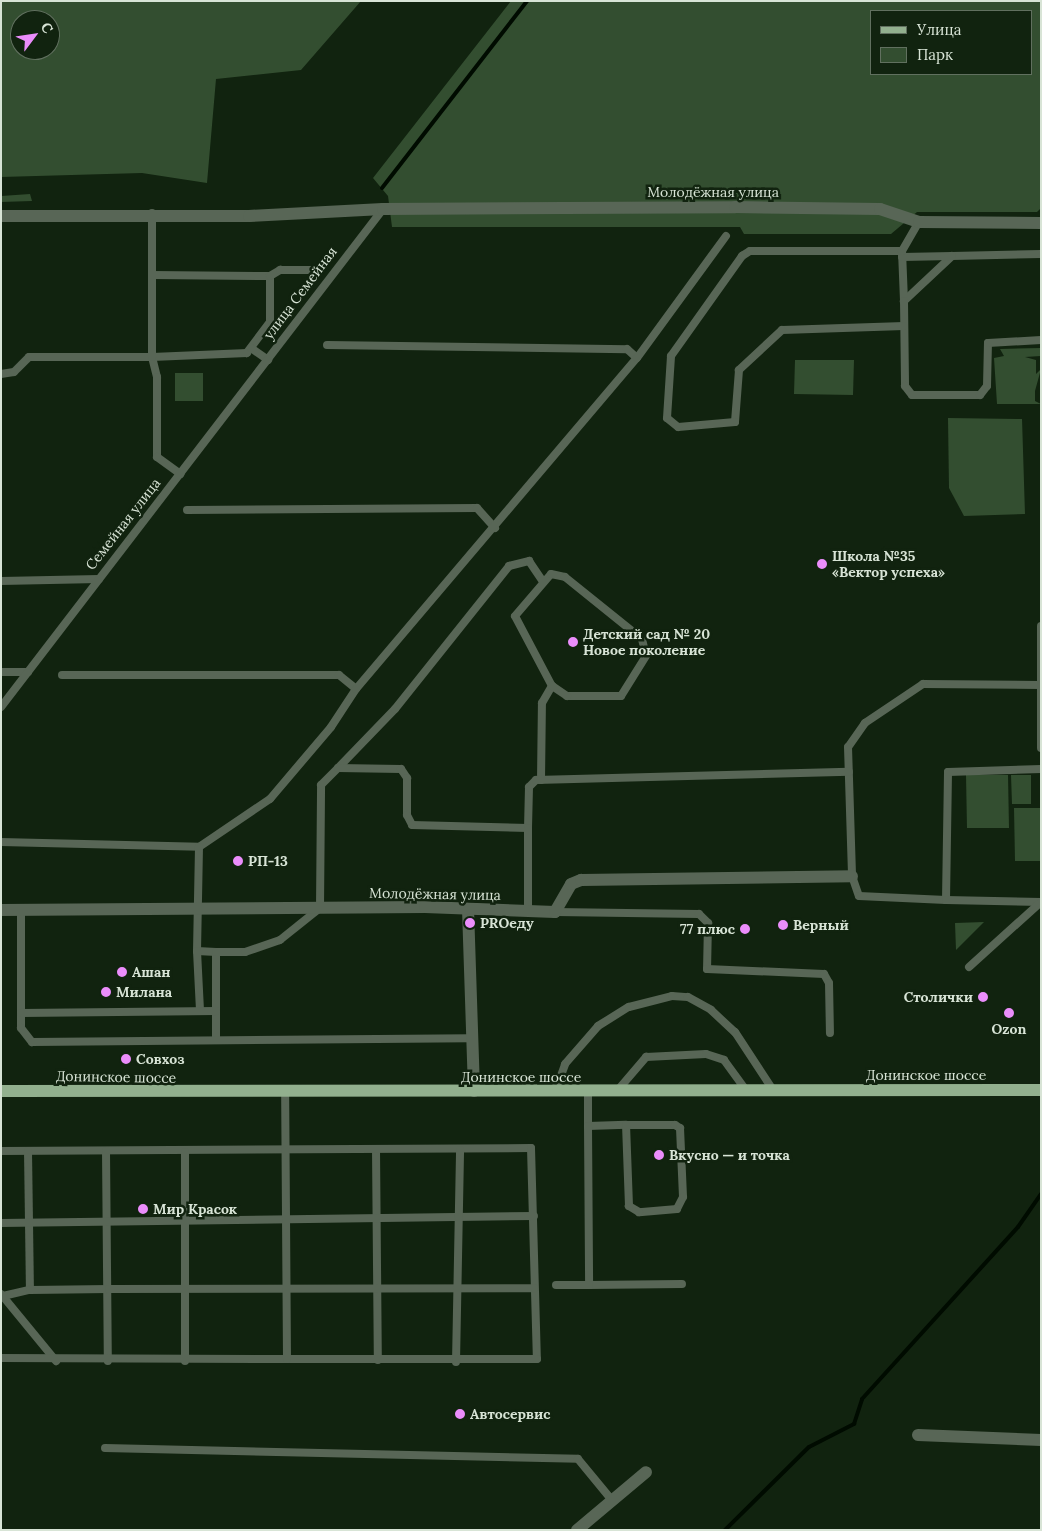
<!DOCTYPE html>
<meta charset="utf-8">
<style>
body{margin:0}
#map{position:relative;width:1042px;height:1531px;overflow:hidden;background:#11230f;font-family:Lora,serif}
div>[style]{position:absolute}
.green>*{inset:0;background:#334e30}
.stream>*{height:4px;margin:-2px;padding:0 2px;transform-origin:2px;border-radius:2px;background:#000b00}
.lane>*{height:8px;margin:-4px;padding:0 4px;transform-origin:4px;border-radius:4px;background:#586656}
.street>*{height:12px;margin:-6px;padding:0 6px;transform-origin:6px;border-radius:6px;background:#586656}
.primary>*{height:12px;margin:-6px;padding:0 6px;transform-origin:6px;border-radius:6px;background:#92b08e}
.dots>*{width:14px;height:14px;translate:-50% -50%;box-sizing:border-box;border:2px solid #11230f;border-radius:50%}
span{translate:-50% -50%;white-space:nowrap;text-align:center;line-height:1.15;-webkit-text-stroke:5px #11230f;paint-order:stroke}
.street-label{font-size:14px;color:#d8e4d6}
.poi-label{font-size:14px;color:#d8e4d6;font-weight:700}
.left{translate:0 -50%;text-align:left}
.right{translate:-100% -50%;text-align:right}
.frame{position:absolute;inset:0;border:2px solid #d8e4d6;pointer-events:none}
.legend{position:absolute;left:870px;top:10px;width:162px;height:65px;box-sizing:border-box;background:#11230f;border:1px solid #61705f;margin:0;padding:6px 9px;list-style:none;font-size:15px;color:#d8e4d6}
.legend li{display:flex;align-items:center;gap:10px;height:25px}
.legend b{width:25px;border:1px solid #61705f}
.north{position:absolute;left:10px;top:10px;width:50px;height:50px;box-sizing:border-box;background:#11230f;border:1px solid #61705f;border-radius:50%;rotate:59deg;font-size:14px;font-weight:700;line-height:20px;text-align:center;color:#d8e4d6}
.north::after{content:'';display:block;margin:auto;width:18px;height:22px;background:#eb8dfb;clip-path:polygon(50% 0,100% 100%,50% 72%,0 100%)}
</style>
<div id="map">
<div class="green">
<div style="clip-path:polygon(evenodd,1px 1px,361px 1px,301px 70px,216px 79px,207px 183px,142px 173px,1px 177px,1px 1px,20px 20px,50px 20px,50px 50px,20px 50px,20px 20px)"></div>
<div style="clip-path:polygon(evenodd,511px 1px,1041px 1px,1041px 208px,1037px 212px,917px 212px,891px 234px,744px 234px,740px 227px,392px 227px,388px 196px,373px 178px,511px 1px,871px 11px,1031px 11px,1031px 74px,871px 74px,871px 11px)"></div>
<div style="clip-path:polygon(30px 194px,32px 201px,1px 202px,1px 196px)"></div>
<div style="clip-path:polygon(1041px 348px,1041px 356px,1025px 357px,1036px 360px,1036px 374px,1041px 369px,1035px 391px,1035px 401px,1041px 404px,997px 404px,994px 358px,1004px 356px,1000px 349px)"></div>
<div style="clip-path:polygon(795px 360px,854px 360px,853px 395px,794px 394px)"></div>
<div style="clip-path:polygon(175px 373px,203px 373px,203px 401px,175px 401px)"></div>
<div style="clip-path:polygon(948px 418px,1022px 419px,1025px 514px,964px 516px,949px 488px)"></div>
<div style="clip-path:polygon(966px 775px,1008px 775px,1009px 828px,967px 828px)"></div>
<div style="clip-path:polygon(1011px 775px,1031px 775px,1031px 804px,1012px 804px)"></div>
<div style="clip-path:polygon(1014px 808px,1041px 808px,1041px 861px,1015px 861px)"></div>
<div style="clip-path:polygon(984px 922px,956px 950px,955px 923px)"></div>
</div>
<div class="stream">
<div style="left:382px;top:188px;width:237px;rotate:-52.2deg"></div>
<div style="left:725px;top:1530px;width:118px;rotate:-44.7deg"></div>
<div style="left:809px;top:1447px;width:51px;rotate:-27.1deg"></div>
<div style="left:854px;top:1424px;width:26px;rotate:-72deg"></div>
<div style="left:862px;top:1399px;width:232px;rotate:-47.8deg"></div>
<div style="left:1018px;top:1227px;width:40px;rotate:-55.1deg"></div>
</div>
<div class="lane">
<div style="left:902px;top:251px;width:50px;rotate:87.7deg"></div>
<div style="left:1041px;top:254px;width:89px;rotate:178.7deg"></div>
<div style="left:952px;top:256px;width:66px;rotate:136.8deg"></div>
<div style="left:904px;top:301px;width:85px;rotate:89.3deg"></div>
<div style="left:905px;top:386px;width:11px;rotate:52deg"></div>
<div style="left:912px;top:395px;width:68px"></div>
<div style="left:980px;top:395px;width:11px;rotate:-52deg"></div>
<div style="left:987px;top:386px;width:43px;rotate:-88.7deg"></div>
<div style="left:988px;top:343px;width:53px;rotate:-3.2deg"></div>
<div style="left:902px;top:257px;width:50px;rotate:-1.1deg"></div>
<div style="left:152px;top:275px;width:118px;rotate:0.5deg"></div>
<div style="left:270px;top:276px;width:46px;rotate:90deg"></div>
<div style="left:270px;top:322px;width:39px;rotate:127deg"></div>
<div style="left:247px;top:353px;width:95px;rotate:177.6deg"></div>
<div style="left:152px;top:357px;width:21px;rotate:76deg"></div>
<div style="left:157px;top:377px;width:80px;rotate:90deg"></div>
<div style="left:157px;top:457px;width:29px;rotate:36deg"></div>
<div style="left:270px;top:276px;width:12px;rotate:-31deg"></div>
<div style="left:280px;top:270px;width:30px"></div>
<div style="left:904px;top:326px;width:122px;rotate:178.1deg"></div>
<div style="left:782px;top:330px;width:59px;rotate:137.1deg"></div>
<div style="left:739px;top:370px;width:52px;rotate:94.4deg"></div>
<div style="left:735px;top:422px;width:57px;rotate:175deg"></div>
<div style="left:678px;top:427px;width:14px;rotate:-141deg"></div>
<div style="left:667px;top:418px;width:62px;rotate:-86.3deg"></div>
<div style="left:671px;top:356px;width:123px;rotate:-54.6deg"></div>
<div style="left:742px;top:256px;width:9px;rotate:-32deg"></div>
<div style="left:750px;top:251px;width:152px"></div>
<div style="left:902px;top:251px;width:34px;rotate:-60deg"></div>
<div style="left:327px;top:345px;width:300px;rotate:0.8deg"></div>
<div style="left:627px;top:349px;width:13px;rotate:42deg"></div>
<div style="left:251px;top:348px;width:21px;rotate:35deg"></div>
<div style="left:1px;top:374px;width:13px;rotate:-9deg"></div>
<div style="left:14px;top:372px;width:21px;rotate:-45deg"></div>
<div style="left:29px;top:357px;width:123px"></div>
<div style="left:152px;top:357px;width:144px;rotate:-90deg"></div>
<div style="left:187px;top:510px;width:290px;rotate:-0.4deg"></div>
<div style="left:477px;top:508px;width:27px;rotate:48deg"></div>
<div style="left:1px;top:581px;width:98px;rotate:-1.2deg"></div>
<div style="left:1041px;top:626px;width:122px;rotate:90deg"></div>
<div style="left:1px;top:672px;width:27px"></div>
<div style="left:62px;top:675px;width:277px"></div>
<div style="left:339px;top:675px;width:22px;rotate:39deg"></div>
<div style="left:1040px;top:685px;width:117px;rotate:-179.5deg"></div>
<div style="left:923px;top:684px;width:70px;rotate:146.1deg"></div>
<div style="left:865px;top:723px;width:29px;rotate:125deg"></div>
<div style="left:848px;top:747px;width:129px;rotate:88.2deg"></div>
<div style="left:852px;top:876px;width:21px;rotate:71deg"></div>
<div style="left:859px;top:896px;width:87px;rotate:2.6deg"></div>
<div style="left:946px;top:900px;width:128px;rotate:-89.1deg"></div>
<div style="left:948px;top:772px;width:93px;rotate:-1.8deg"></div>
<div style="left:1px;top:707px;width:628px;rotate:-52.51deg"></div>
<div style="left:338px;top:768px;width:82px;rotate:-46deg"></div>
<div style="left:395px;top:709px;width:183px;rotate:-51.4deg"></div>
<div style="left:509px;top:566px;width:21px;rotate:-14deg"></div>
<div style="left:529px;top:561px;width:23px;rotate:56deg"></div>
<div style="left:541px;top:780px;width:77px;rotate:-89.3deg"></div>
<div style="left:542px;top:703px;width:20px;rotate:-60deg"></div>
<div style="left:552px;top:686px;width:79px;rotate:-117.9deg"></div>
<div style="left:515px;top:616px;width:55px;rotate:-49.4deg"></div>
<div style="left:551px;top:574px;width:14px;rotate:12deg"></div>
<div style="left:565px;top:577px;width:99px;rotate:38.8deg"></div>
<div style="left:642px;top:639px;width:17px;rotate:77deg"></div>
<div style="left:646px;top:656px;width:47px;rotate:122deg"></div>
<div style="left:621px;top:696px;width:54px;rotate:180deg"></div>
<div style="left:567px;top:696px;width:18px;rotate:-146deg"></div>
<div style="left:528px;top:828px;width:41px;rotate:-88.6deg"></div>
<div style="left:529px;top:787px;width:10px;rotate:-45deg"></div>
<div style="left:536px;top:780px;width:313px;rotate:-1.5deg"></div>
<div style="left:1px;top:842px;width:198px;rotate:1.4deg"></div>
<div style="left:199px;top:847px;width:86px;rotate:-34.1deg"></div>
<div style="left:270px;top:799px;width:94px;rotate:-49.7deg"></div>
<div style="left:331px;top:727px;width:45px;rotate:-56.7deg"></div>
<div style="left:356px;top:689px;width:434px;rotate:-49.7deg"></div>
<div style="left:637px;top:358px;width:151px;rotate:-53.9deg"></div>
<div style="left:199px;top:847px;width:104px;rotate:91.1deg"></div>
<div style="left:197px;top:951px;width:19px;rotate:3deg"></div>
<div style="left:216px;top:952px;width:87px;rotate:90deg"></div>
<div style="left:946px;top:900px;width:95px;rotate:1.2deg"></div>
<div style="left:21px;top:910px;width:118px;rotate:90deg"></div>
<div style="left:21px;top:1028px;width:18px;rotate:52deg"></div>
<div style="left:32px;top:1042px;width:437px;rotate:-0.5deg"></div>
<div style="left:555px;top:912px;width:144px;rotate:0.8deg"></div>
<div style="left:699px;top:914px;width:13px;rotate:45deg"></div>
<div style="left:708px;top:923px;width:46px;rotate:91.2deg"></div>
<div style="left:707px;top:969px;width:117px;rotate:2.4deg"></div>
<div style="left:824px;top:974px;width:10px;rotate:61deg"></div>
<div style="left:829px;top:983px;width:50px;rotate:88.9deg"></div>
<div style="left:197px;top:951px;width:60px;rotate:87.1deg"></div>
<div style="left:216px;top:952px;width:29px"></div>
<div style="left:245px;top:952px;width:37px;rotate:-19deg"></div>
<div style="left:280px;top:940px;width:51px;rotate:-38.7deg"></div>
<div style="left:320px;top:908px;width:123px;rotate:-89.5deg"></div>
<div style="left:321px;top:785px;width:24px;rotate:-45deg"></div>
<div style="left:338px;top:768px;width:63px;rotate:0.9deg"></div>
<div style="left:401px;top:769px;width:11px;rotate:56deg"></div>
<div style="left:407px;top:778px;width:37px;rotate:90deg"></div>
<div style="left:407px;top:815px;width:11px;rotate:63deg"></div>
<div style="left:412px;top:825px;width:116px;rotate:1.5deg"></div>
<div style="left:528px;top:828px;width:83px;rotate:90deg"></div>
<div style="left:969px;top:967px;width:97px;rotate:-42.1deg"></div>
<div style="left:21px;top:1013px;width:195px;rotate:-0.6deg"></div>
<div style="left:617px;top:1091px;width:45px;rotate:-49.5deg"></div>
<div style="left:646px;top:1057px;width:60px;rotate:-2.9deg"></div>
<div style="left:706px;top:1054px;width:19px;rotate:18deg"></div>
<div style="left:724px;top:1060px;width:37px;rotate:54deg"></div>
<div style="left:555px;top:1092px;width:30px;rotate:-70deg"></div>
<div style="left:565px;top:1064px;width:50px;rotate:-49deg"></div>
<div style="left:598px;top:1026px;width:36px;rotate:-32deg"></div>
<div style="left:629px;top:1007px;width:44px;rotate:-14.3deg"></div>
<div style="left:672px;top:996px;width:16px;rotate:4deg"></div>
<div style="left:688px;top:997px;width:26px;rotate:29deg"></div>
<div style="left:711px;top:1010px;width:33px;rotate:43deg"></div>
<div style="left:735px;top:1032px;width:69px;rotate:56.8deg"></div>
<div style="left:588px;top:1092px;width:34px;rotate:90deg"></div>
<div style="left:588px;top:1126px;width:38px;rotate:-2deg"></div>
<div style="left:626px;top:1125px;width:49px"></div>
<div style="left:675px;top:1125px;width:6px;rotate:31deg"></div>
<div style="left:680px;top:1128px;width:69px;rotate:87.5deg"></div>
<div style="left:683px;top:1197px;width:13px;rotate:117deg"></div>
<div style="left:677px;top:1209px;width:38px;rotate:175deg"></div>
<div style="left:639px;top:1212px;width:12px;rotate:-149deg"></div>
<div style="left:629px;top:1206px;width:81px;rotate:-92.1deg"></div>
<div style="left:588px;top:1126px;width:159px;rotate:89.6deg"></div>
<div style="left:589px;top:1285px;width:93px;rotate:-0.6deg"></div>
<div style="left:376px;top:1149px;width:211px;rotate:89.5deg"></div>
<div style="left:1px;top:1151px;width:530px;rotate:-0.32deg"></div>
<div style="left:531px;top:1148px;width:211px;rotate:88.4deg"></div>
<div style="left:537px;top:1359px;width:250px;rotate:180deg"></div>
<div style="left:28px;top:1151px;width:139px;rotate:89.2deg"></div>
<div style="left:106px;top:1151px;width:210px;rotate:89.5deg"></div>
<div style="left:1px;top:1223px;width:533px;rotate:-0.75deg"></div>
<div style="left:556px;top:1285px;width:33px"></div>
<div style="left:1px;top:1294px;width:87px;rotate:50.6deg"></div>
<div style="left:3px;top:1296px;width:28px;rotate:-13deg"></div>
<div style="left:30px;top:1290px;width:79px;rotate:-0.7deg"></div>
<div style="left:109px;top:1289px;width:425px;rotate:-0.1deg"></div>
<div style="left:1px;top:1358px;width:286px;rotate:0.2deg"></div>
<div style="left:287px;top:1359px;width:267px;rotate:-90.4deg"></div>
<div style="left:185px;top:1361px;width:209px;rotate:-90deg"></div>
<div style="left:456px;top:1362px;width:212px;rotate:-88.9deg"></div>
<div style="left:105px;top:1448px;width:473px;rotate:1.3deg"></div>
<div style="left:578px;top:1459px;width:52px;rotate:50.5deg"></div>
</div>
<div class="street">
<div style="left:1px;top:216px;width:248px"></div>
<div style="left:249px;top:216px;width:134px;rotate:-3deg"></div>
<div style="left:383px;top:209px;width:352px;rotate:-0.3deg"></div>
<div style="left:735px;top:207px;width:145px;rotate:0.8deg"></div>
<div style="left:880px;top:209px;width:41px;rotate:18.4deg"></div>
<div style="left:919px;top:222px;width:122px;rotate:0.5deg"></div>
<div style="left:468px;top:909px;width:182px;rotate:88.1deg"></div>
<div style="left:1px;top:910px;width:424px;rotate:-0.4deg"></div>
<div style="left:425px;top:907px;width:130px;rotate:2.2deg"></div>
<div style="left:555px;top:912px;width:32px;rotate:-60deg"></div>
<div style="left:571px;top:884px;width:11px;rotate:-22deg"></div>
<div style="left:581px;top:880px;width:271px;rotate:-0.8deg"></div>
<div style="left:918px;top:1435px;width:123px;rotate:2.3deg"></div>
<div style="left:577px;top:1530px;width:90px;rotate:-40deg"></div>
</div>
<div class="primary">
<div style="left:1px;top:1091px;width:1040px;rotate:-0.06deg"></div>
</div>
<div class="dots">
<div style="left:822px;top:564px;background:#eb8dfb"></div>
<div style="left:573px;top:642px;background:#eb8dfb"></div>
<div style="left:238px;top:861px;background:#eb8dfb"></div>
<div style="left:470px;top:923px;background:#eb8dfb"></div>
<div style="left:783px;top:925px;background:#eb8dfb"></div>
<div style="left:745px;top:929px;background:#eb8dfb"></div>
<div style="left:122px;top:972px;background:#eb8dfb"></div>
<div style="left:106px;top:992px;background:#eb8dfb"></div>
<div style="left:983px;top:997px;background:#eb8dfb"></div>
<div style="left:1009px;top:1013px;background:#eb8dfb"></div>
<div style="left:126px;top:1059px;background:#eb8dfb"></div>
<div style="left:659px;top:1155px;background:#eb8dfb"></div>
<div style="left:143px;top:1209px;background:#eb8dfb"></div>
<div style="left:460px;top:1414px;background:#eb8dfb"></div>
</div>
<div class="street-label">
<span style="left:713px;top:192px">Молодёжная улица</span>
<span style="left:300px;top:293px;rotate:-53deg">улица Семейная</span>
<span style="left:123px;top:524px;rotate:-52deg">Семейная улица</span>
<span style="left:435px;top:894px;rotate:1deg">Молодёжная улица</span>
<span style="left:926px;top:1075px">Донинское шоссе</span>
<span style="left:116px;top:1077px;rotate:1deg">Донинское шоссе</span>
<span style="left:521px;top:1077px">Донинское шоссе</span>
</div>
<div class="poi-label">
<span class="left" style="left:832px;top:564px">Школа №35<br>«Вектор успеха»</span>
<span class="left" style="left:583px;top:642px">Детский сад № 20<br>Новое поколение</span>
<span class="left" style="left:248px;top:861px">РП-13</span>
<span class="left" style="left:480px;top:923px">PROеду</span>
<span class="left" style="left:793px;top:925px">Верный</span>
<span class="right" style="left:735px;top:929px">77 плюс</span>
<span class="left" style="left:132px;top:972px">Ашан</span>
<span class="left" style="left:116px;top:992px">Милана</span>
<span class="right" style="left:973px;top:997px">Столички</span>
<span style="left:1009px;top:1029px">Ozon</span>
<span class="left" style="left:136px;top:1059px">Совхоз</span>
<span class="left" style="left:669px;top:1155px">Вкусно — и точка</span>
<span class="left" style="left:153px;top:1209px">Мир Красок</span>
<span class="left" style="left:470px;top:1414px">Автосервис</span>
</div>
<div class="frame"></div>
<ul class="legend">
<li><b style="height:6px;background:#92b08e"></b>Улица</li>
<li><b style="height:14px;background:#334e30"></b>Парк</li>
</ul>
<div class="north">С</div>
</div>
